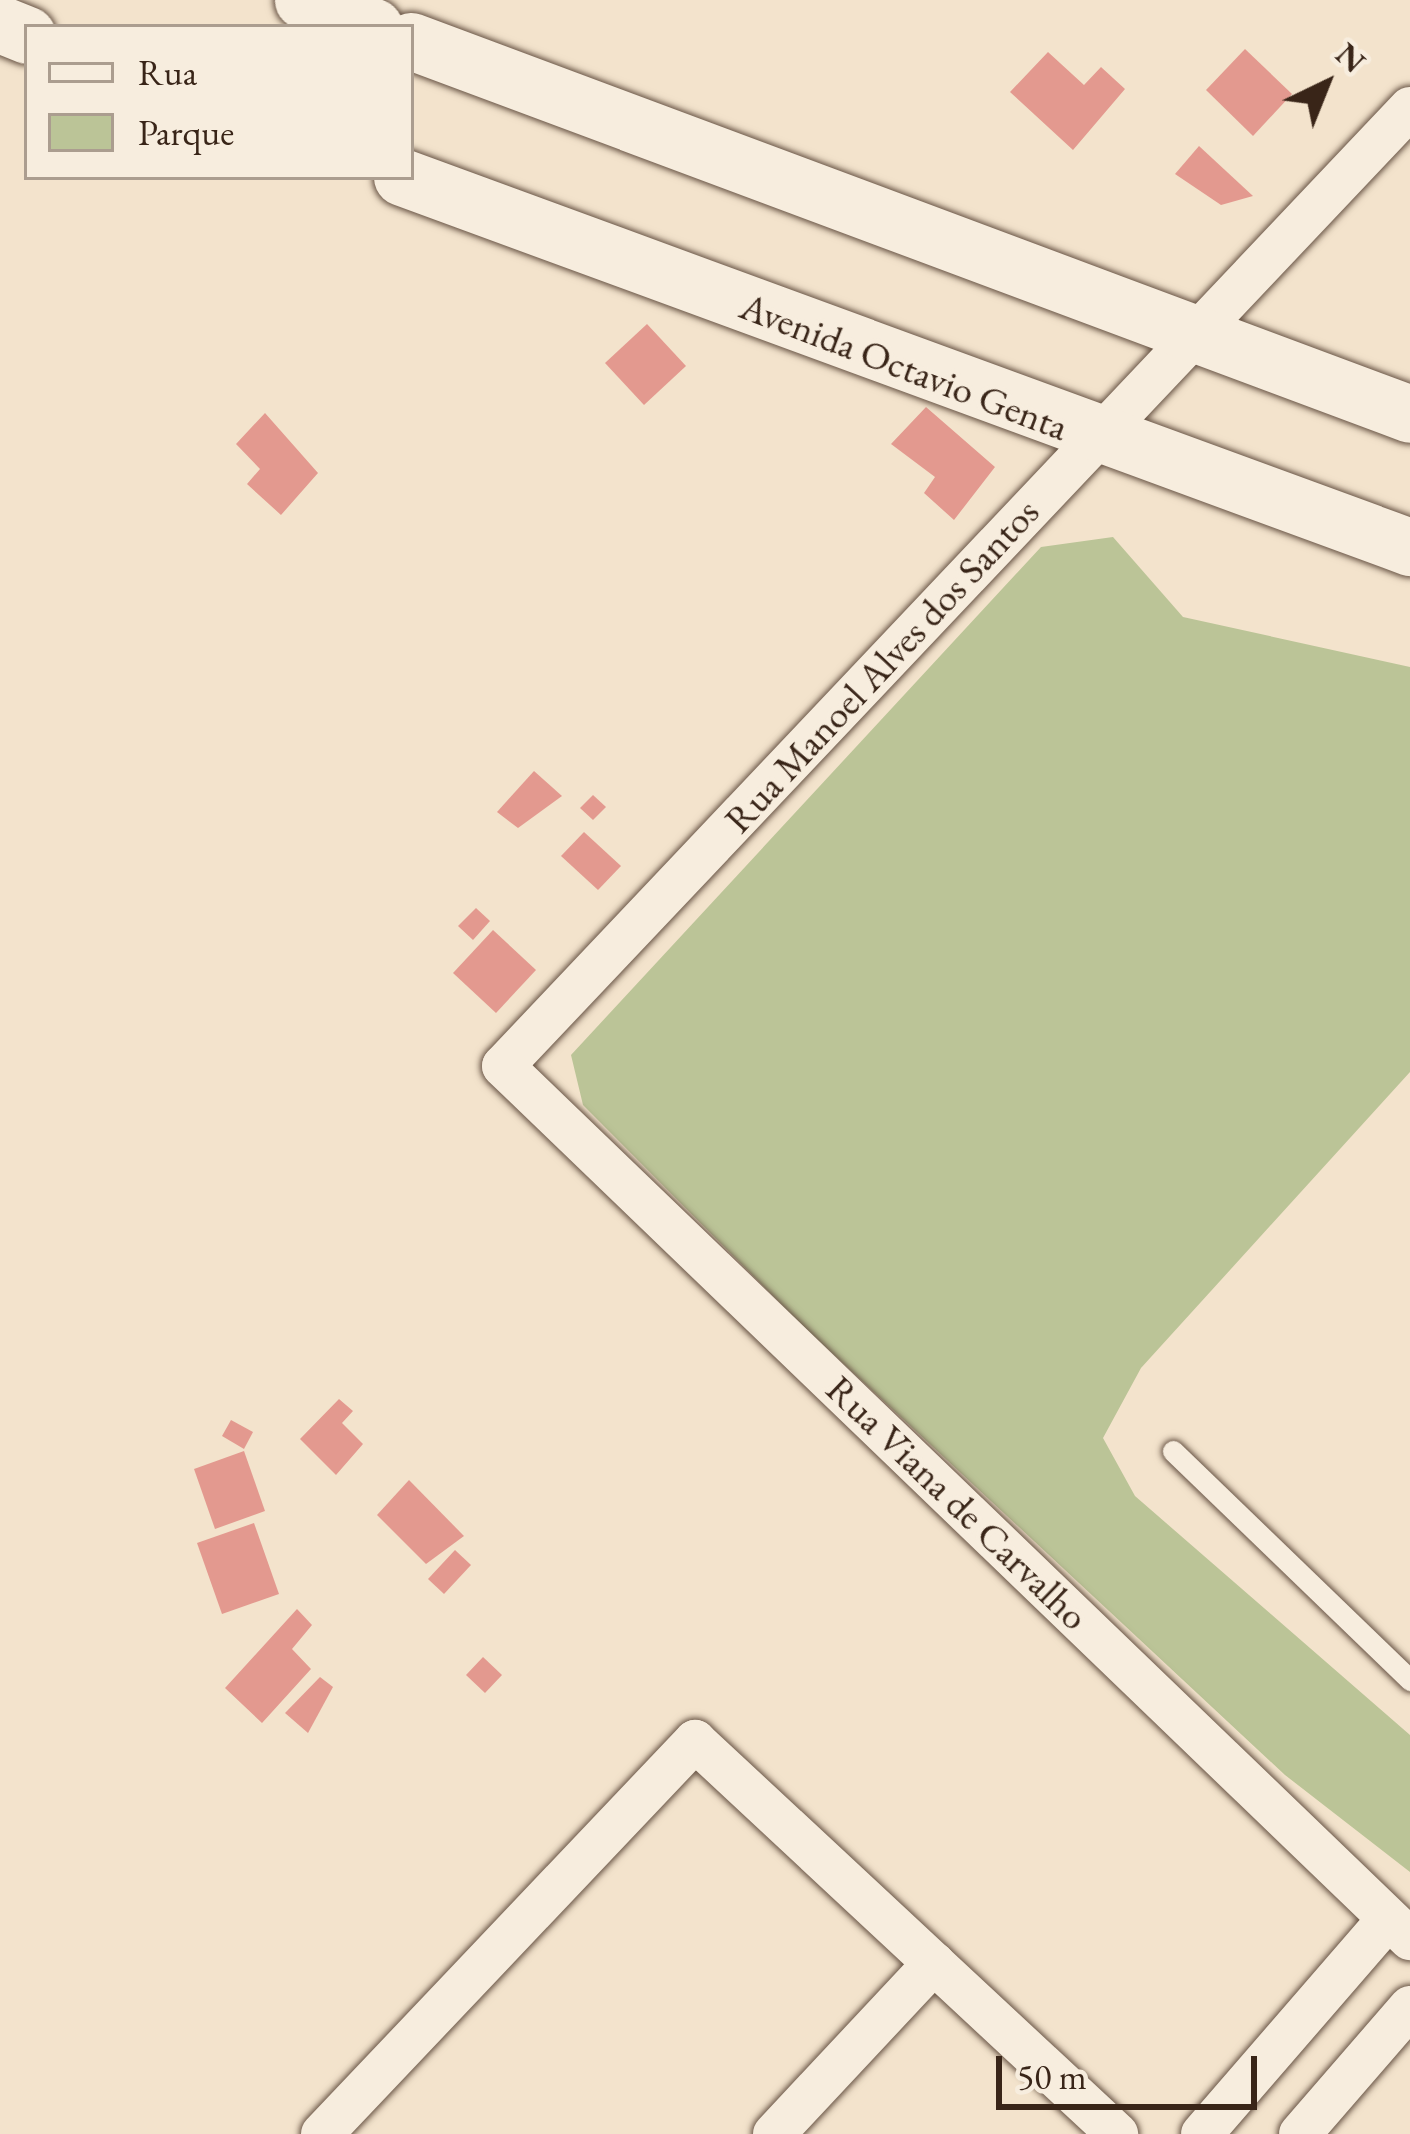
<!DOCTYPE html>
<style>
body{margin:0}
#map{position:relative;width:1410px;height:2134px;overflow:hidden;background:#f3e3cc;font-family:"EB Garamond",serif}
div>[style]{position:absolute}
.green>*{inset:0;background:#bbc497}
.building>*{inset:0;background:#e3998f}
.roads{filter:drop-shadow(0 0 3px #685445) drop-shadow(0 0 3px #685445)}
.lane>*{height:21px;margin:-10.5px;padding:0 10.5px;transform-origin:10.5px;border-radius:10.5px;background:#f7edde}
.street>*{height:42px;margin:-21px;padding:0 21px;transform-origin:21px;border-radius:21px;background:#f7edde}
.secondary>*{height:57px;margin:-28.5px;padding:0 28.5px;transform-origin:28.5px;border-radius:28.5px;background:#f7edde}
span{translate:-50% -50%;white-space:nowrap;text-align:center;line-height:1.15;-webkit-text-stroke:9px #f7edde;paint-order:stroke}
.street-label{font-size:39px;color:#392518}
.legend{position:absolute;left:24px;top:24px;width:390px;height:156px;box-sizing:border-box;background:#f7edde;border:3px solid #ab9d8f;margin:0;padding:15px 21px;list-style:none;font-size:36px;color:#392518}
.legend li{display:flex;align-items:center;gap:24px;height:60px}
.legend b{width:60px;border:3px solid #ab9d8f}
.north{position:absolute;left:1266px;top:24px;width:120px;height:120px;-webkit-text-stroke:9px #f7edde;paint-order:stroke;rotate:43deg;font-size:33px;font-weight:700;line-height:48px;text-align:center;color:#392518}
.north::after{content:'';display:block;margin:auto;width:42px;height:54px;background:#392518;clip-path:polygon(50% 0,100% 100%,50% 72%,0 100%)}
.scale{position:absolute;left:996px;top:2056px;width:261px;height:54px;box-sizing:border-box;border:6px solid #392518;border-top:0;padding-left:15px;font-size:36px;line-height:42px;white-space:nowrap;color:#392518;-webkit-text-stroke:9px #f7edde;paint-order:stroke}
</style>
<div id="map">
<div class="green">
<div style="clip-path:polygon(1113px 537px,1183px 617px,1410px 667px,1410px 1072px,1141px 1368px,1103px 1438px,1135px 1496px,1410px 1735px,1410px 1872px,1285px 1775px,801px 1324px,583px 1105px,571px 1055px,1041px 547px)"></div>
</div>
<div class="building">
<div style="clip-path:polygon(1245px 49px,1292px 94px,1253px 136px,1206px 90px)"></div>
<div style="clip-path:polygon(1048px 52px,1084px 85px,1101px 67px,1125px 89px,1073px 150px,1010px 92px)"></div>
<div style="clip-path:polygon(1199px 146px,1253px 196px,1221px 205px,1175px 174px)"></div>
<div style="clip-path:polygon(647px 324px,686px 366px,644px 405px,605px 363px)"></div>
<div style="clip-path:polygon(926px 407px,995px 467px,954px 520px,924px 493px,935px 477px,891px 444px)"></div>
<div style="clip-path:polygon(265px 413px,318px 473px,281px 515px,247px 484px,260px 469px,236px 444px)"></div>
<div style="clip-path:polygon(534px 771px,562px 796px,518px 828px,497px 812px)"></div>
<div style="clip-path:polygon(593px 795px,606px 807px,593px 820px,580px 808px)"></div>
<div style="clip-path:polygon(584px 832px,621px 866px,598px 890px,561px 856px)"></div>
<div style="clip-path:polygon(476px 908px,490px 921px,473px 940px,458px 926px)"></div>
<div style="clip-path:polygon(493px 930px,536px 970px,496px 1013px,453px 973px)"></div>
<div style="clip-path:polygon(339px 1399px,353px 1411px,342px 1423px,363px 1444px,336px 1475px,300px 1439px)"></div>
<div style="clip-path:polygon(231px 1420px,253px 1432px,244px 1449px,222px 1436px)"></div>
<div style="clip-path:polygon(244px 1451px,265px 1511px,215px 1529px,194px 1469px)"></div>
<div style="clip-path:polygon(409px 1480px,464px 1536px,426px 1564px,377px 1515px)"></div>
<div style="clip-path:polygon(254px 1523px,279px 1594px,222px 1614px,197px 1543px)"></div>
<div style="clip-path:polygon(455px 1550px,471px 1565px,444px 1594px,428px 1579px)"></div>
<div style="clip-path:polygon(297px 1609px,312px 1625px,292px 1649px,311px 1669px,262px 1723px,225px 1688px)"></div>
<div style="clip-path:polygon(483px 1657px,502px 1675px,485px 1693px,466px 1675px)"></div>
<div style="clip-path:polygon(320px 1677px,333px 1687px,308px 1733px,285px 1713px)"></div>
</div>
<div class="roads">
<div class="lane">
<div style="left:1173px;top:1451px;width:330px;rotate:44deg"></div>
</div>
<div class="street">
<div style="left:1410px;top:108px;width:1319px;rotate:133.43deg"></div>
<div style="left:503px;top:1066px;width:1259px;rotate:43.91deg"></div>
<div style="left:322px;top:2134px;width:542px;rotate:-46.5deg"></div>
<div style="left:695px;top:1741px;width:577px;rotate:42.96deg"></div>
<div style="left:774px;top:2134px;width:234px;rotate:-46.9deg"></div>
<div style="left:1202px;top:2134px;width:284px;rotate:-49.1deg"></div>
<div style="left:1300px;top:2134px;width:168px;rotate:-49.1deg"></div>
</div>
<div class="secondary">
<div style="left:303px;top:0;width:76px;rotate:20.8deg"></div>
<div style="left:0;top:24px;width:29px;rotate:22deg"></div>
<div style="left:411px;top:41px;width:1066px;rotate:20.47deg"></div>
<div style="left:402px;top:177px;width:1074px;rotate:20.16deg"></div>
</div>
</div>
<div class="street-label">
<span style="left:904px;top:367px;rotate:21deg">Avenida Octavio Genta</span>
<span style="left:882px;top:666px;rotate:-47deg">Rua Manoel Alves dos Santos</span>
<span style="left:957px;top:1503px;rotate:44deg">Rua Viana de Carvalho</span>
</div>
<ul class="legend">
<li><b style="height:15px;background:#f7edde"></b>Rua</li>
<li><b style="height:33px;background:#bbc497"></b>Parque</li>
</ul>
<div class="north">N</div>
<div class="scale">50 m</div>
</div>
